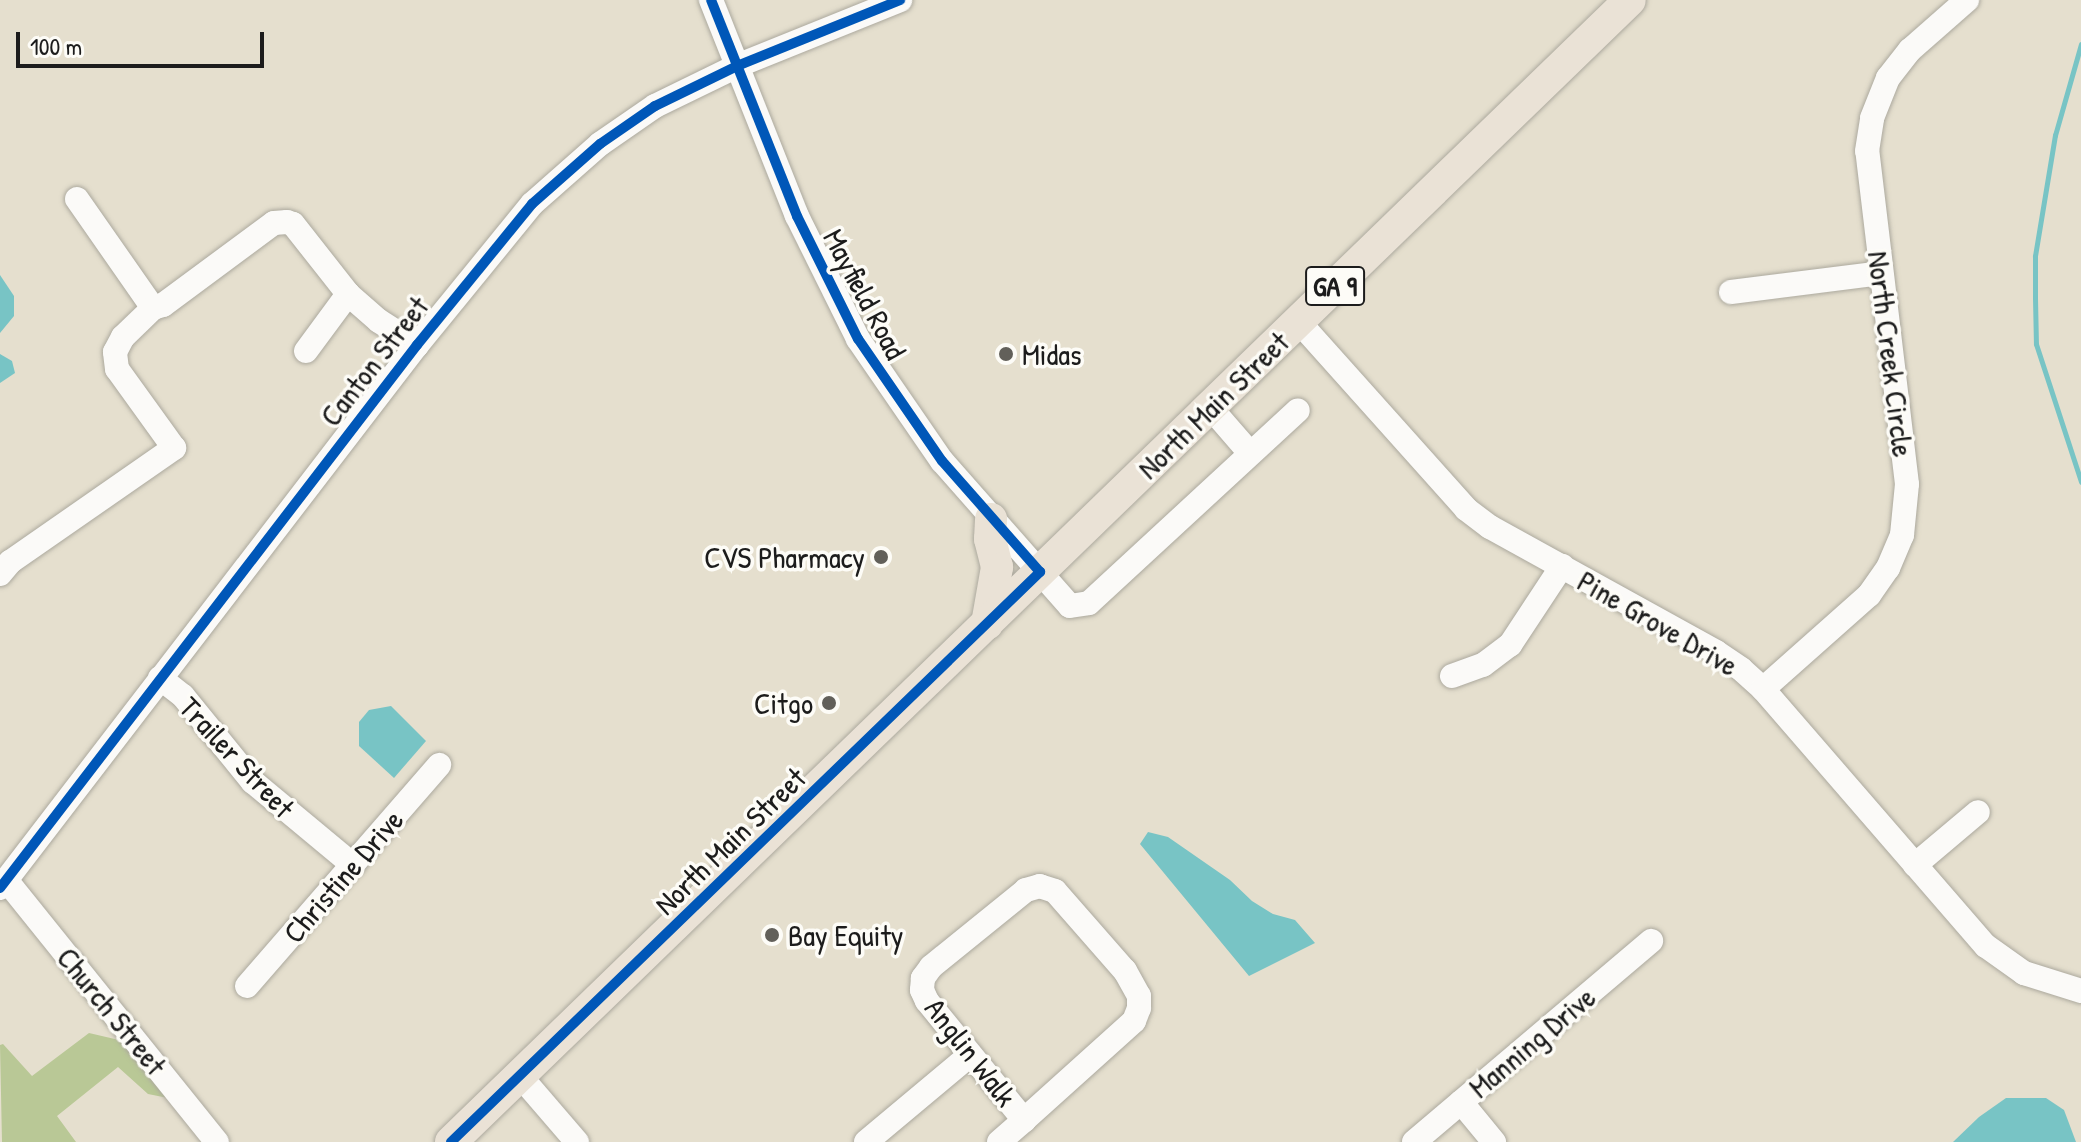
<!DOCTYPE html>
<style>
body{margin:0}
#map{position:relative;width:2081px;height:1142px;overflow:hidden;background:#e5dfce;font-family:"Patrick Hand",sans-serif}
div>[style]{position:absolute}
.forest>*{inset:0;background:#b9c896}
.water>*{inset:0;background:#78c4c5}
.stream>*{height:5px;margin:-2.5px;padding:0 2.5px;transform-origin:2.5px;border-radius:2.5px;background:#78c4c5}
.roads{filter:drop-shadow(0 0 2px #aca99e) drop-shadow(0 0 2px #aca99e)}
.minor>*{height:24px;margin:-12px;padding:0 12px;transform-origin:12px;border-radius:12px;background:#fbfaf8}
.major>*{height:32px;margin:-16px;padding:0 16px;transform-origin:16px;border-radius:16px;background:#eae2d6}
.cycleway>*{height:10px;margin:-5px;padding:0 5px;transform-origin:5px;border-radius:5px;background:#0057b8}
.dots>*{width:22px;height:22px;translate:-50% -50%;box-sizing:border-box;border:4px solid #fdfcf7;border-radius:50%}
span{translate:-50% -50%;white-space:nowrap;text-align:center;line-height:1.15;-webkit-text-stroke:7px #fdfcf7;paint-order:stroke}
.shield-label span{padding:2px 6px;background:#fdfcf7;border:2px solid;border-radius:6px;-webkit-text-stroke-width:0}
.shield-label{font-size:28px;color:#1c1c1c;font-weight:700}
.street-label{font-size:30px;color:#1c1c1c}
.poi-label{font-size:30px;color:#1c1c1c}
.left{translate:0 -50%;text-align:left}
.right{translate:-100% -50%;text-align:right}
.scale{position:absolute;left:16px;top:32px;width:248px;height:36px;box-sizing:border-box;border:4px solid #1c1c1c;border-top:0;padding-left:10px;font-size:24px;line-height:28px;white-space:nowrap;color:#1c1c1c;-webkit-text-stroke:6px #fdfcf7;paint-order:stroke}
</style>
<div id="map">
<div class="forest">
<div style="clip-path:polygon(89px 1033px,119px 1040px,168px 1098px,148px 1094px,118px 1067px,57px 1116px,76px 1142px,2px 1142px,0 1045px,3px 1044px,32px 1076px)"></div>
</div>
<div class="water">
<div style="clip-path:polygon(0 275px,14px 296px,14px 316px,0 333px)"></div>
<div style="clip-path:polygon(0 354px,12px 361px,15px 373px,0 383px)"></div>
<div style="clip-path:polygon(391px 706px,426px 741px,394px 778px,359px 746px,359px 722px,369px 710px)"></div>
<div style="clip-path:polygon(1148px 832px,1168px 837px,1230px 880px,1252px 901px,1273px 914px,1295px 920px,1315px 943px,1249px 976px,1140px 844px)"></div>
<div style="clip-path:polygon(2006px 1098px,2046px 1098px,2064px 1110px,2076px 1142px,1953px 1142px,1979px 1117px)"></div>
</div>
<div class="stream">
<div style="left:2081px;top:44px;width:95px;rotate:105.9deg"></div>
<div style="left:2055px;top:135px;width:123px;rotate:99.4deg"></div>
<div style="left:2035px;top:256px;width:42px;rotate:90deg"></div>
<div style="left:2035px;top:298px;width:46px;rotate:88.8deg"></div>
<div style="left:2036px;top:344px;width:145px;rotate:71.9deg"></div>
</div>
<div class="roads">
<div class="minor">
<div style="left:711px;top:0;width:232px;rotate:68.3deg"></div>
<div style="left:797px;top:216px;width:137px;rotate:63.6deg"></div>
<div style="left:858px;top:339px;width:148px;rotate:55.5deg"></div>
<div style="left:942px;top:461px;width:193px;rotate:48.6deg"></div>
<div style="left:1070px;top:606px;width:19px;rotate:-9deg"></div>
<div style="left:1089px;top:603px;width:284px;rotate:-42.7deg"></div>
<div style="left:77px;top:199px;width:133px;rotate:55.1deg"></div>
<div style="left:153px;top:308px;width:10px;rotate:-17deg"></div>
<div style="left:163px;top:305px;width:138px;rotate:-36.5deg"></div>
<div style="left:274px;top:223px;width:13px;rotate:-4deg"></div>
<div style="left:287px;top:222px;width:6px;rotate:18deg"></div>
<div style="left:293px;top:224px;width:89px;rotate:51.8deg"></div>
<div style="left:348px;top:294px;width:41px;rotate:41.1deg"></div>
<div style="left:379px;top:321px;width:45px;rotate:32.3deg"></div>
<div style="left:1731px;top:292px;width:151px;rotate:-7.2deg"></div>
<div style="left:1299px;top:322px;width:251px;rotate:48.2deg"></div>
<div style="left:1466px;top:509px;width:30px;rotate:37deg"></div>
<div style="left:1490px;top:527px;width:258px;rotate:28.9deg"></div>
<div style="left:1716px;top:652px;width:30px;rotate:34deg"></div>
<div style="left:1741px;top:669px;width:30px;rotate:42deg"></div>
<div style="left:1763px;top:689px;width:340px;rotate:49.1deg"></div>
<div style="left:1986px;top:946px;width:47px;rotate:35.4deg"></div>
<div style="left:2024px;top:973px;width:60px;rotate:17.5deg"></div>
<div style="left:306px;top:351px;width:71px;rotate:-53.6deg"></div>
<div style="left:1210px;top:407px;width:61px;rotate:49deg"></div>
<div style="left:0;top:574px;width:16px;rotate:-50deg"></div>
<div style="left:10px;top:562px;width:200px;rotate:-34.8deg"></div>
<div style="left:174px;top:448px;width:97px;rotate:-125.8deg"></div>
<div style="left:117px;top:369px;width:17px;rotate:-97deg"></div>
<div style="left:115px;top:352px;width:17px;rotate:-62deg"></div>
<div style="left:123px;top:337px;width:42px;rotate:-44deg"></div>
<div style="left:1452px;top:676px;width:33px;rotate:-20deg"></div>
<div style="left:1483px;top:665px;width:34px;rotate:-37deg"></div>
<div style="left:1510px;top:645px;width:95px;rotate:-56.6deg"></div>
<div style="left:160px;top:678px;width:29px;rotate:38deg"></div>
<div style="left:183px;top:696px;width:111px;rotate:50.9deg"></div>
<div style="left:253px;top:782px;width:130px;rotate:39.7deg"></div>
<div style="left:1763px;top:689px;width:142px;rotate:-41.6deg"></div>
<div style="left:1869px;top:595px;width:33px;rotate:-55deg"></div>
<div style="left:1888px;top:568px;width:36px;rotate:-67deg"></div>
<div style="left:1902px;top:535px;width:51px;rotate:-84.4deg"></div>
<div style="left:1907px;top:484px;width:335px;rotate:-96.8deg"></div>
<div style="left:1867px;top:151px;width:33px;rotate:-81deg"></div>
<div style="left:1872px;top:118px;width:43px;rotate:-68.2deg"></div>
<div style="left:1888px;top:78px;width:36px;rotate:-52deg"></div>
<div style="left:1910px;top:50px;width:76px;rotate:-41.3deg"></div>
<div style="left:1915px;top:865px;width:82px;rotate:-40.1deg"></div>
<div style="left:7px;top:881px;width:335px;rotate:51.2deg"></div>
<div style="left:0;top:888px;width:685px;rotate:-52.48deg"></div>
<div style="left:417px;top:345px;width:182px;rotate:-50.8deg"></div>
<div style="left:532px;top:204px;width:91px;rotate:-41.4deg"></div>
<div style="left:600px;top:144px;width:67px;rotate:-34.6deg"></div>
<div style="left:655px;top:106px;width:91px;rotate:-26deg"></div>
<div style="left:737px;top:66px;width:176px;rotate:-22deg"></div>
<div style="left:247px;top:986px;width:293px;rotate:-49deg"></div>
<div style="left:521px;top:1077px;width:86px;rotate:49.3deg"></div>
<div style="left:1461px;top:1102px;width:52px;rotate:50.5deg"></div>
<div style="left:866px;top:1142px;width:136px;rotate:-39.9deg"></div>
<div style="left:999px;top:1142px;width:33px;rotate:-41deg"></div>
<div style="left:1024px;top:1120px;width:148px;rotate:-42deg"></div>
<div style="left:1134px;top:1021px;width:14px;rotate:-69deg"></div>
<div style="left:1139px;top:1008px;width:12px;rotate:-90deg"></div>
<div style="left:1139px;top:996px;width:29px;rotate:-119deg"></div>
<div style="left:1125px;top:971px;width:106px;rotate:-131.2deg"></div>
<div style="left:1055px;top:891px;width:16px;rotate:-162deg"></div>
<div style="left:1040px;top:886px;width:15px;rotate:164deg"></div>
<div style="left:1026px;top:890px;width:122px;rotate:141deg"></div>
<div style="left:931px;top:967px;width:14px;rotate:126deg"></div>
<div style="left:923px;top:978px;width:12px;rotate:95deg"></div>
<div style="left:922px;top:990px;width:12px;rotate:66deg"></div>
<div style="left:927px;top:1001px;width:154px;rotate:50.8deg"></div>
<div style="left:1414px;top:1142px;width:311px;rotate:-40.3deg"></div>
</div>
<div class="major">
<div style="left:987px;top:624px;width:58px;rotate:-80deg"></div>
<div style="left:997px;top:567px;width:29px;rotate:-104deg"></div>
<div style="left:990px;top:539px;width:20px;rotate:-87deg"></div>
<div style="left:451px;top:1142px;width:1641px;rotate:-44.09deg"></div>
</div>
</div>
<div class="cycleway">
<div style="left:0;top:888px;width:685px;rotate:-52.48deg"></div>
<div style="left:417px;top:345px;width:182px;rotate:-50.8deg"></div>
<div style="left:532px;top:204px;width:91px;rotate:-41.4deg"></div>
<div style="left:600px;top:144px;width:67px;rotate:-34.6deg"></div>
<div style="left:655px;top:106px;width:91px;rotate:-26deg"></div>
<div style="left:737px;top:66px;width:176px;rotate:-22deg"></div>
<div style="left:451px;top:1142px;width:820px;rotate:-44.06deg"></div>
<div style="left:1040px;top:572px;width:148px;rotate:-131.4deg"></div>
<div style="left:942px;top:461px;width:148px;rotate:-124.5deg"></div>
<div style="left:858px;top:339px;width:137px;rotate:-116.4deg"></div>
<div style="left:797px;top:216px;width:232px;rotate:-111.7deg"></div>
</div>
<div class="dots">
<div style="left:1006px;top:354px;background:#62605a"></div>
<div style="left:881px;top:557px;background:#62605a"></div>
<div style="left:829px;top:703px;background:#62605a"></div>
<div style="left:772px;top:935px;background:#62605a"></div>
</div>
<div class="shield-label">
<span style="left:1335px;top:286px">GA 9</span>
</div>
<div class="street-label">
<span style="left:865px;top:294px;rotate:62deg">Mayfield Road</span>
<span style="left:1891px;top:354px;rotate:83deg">North Creek Circle</span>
<span style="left:374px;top:361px;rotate:-52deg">Canton Street</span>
<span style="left:1213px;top:405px;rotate:-44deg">North Main Street</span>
<span style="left:1658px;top:623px;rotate:30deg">Pine Grove Drive</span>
<span style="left:237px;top:757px;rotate:47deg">Trailer Street</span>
<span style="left:730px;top:841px;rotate:-44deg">North Main Street</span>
<span style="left:343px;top:876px;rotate:-49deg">Christine Drive</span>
<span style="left:112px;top:1011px;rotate:51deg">Church Street</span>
<span style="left:1532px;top:1042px;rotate:-40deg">Manning Drive</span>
<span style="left:971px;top:1052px;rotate:52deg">Anglin Walk</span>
</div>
<div class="poi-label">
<span class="left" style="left:1022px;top:354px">Midas</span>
<span class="right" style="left:865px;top:557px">CVS Pharmacy</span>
<span class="right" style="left:813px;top:703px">Citgo</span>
<span class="left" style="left:788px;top:935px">Bay Equity</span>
</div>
<div class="scale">100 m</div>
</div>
